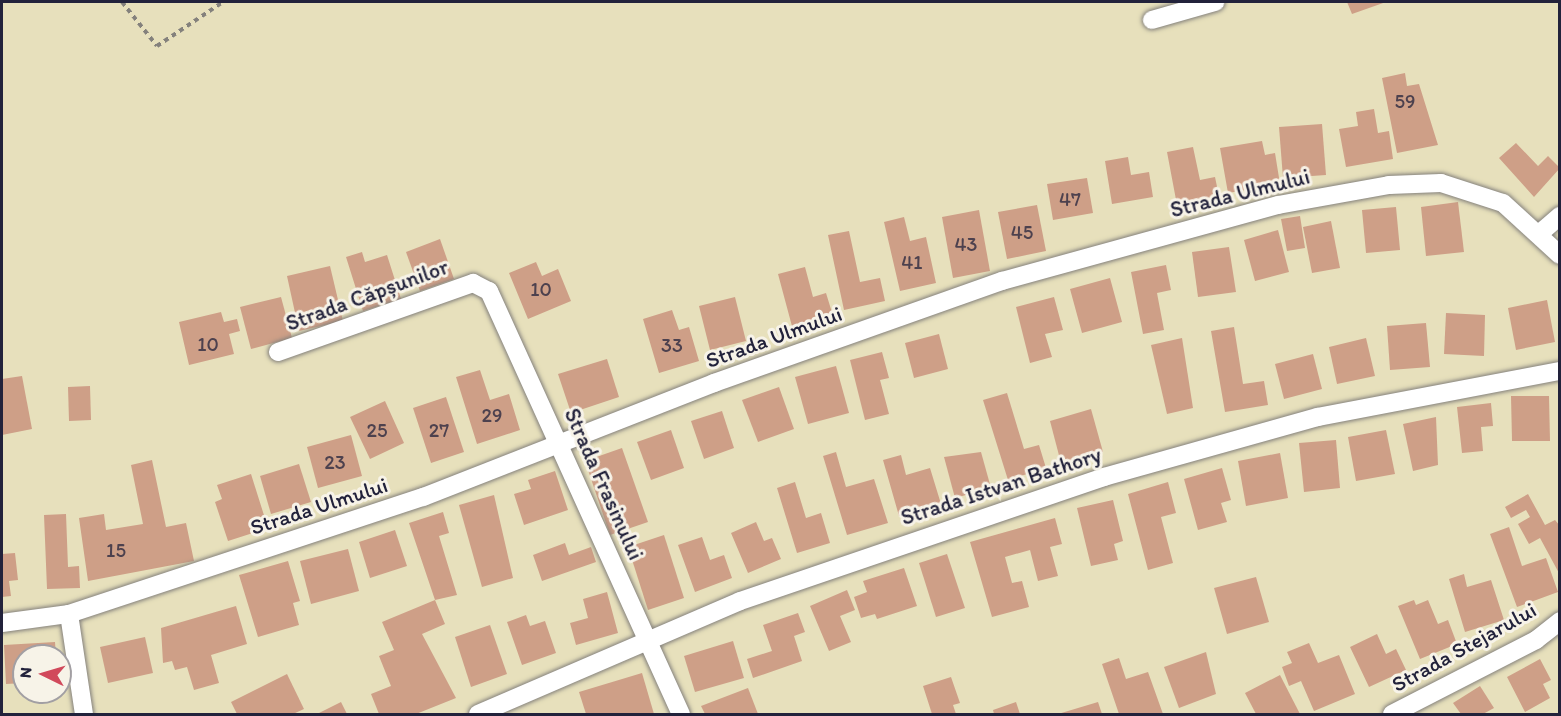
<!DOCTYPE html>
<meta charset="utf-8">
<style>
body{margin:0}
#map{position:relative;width:1561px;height:716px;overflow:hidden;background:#e7e0bc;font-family:Itim,sans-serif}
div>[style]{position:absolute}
.building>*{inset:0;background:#ce9f87}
.path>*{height:4px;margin-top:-2px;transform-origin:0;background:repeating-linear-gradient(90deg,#84817c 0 4.5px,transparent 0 9px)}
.roads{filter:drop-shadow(0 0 2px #84817c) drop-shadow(0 0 2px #84817c)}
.street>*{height:18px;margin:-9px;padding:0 9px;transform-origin:9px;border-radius:9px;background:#fff}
span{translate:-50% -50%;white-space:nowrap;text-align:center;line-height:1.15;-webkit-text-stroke:6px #f7f3e8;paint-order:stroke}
.number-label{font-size:20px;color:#4d414e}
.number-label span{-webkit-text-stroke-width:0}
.street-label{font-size:22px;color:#22223b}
.frame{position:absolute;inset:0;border:3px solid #22223b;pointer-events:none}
.north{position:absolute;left:12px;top:644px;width:60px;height:60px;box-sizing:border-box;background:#f7f3e8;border:2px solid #a29fa3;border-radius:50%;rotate:275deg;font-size:16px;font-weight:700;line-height:24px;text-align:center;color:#22223b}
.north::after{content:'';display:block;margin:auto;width:21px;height:27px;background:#d1495b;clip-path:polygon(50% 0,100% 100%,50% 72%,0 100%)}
</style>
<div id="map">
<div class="building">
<div style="clip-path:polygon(1347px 2px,1386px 2px,1352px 14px)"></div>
<div style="clip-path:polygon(1405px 73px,1407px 86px,1419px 84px,1438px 145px,1397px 153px,1382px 78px)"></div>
<div style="clip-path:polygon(1374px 109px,1378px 133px,1389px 131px,1393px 159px,1346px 167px,1339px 129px,1358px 126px,1356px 112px)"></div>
<div style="clip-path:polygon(1322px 124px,1326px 175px,1283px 178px,1279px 127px)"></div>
<div style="clip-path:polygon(1262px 141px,1265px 155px,1275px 153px,1280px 184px,1228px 193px,1220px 148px)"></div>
<div style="clip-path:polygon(1516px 143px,1538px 166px,1548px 156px,1560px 168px,1534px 197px,1499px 158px)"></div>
<div style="clip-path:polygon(1193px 147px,1200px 180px,1215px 177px,1221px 206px,1210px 208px,1209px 199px,1177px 205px,1167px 152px)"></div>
<div style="clip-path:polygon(1128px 157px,1131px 175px,1149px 172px,1153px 197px,1112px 204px,1105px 161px)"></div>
<div style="clip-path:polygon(1087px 178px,1093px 213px,1053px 220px,1047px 184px)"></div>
<div style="clip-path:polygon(1458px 202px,1464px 252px,1426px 256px,1421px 207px)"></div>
<div style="clip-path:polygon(1037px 205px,1046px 251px,1007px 259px,998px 212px)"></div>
<div style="clip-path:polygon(1396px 207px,1400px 250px,1366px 253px,1362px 210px)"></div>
<div style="clip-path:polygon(979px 210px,990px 271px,953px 278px,942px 217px)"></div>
<div style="clip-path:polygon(1300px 216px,1305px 248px,1287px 251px,1281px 219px)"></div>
<div style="clip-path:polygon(904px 217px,910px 241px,926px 237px,936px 283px,900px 291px,884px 222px)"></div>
<div style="clip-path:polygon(1331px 221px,1340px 268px,1312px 273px,1303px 227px)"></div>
<div style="clip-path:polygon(1278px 230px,1289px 272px,1255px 281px,1244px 240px)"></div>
<div style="clip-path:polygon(849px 231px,860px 282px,880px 278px,885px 301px,844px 310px,828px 235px)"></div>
<div style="clip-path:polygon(440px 239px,454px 279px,420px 291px,406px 252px)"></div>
<div style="clip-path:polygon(1229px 247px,1236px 292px,1198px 297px,1192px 252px)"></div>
<div style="clip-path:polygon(362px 252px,365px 262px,387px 255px,401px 299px,363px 311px,346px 257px)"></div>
<div style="clip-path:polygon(536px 262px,542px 276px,558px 269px,571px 301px,528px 319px,509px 273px)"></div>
<div style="clip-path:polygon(1166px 265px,1171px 290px,1157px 293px,1164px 330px,1143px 334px,1131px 272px)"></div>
<div style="clip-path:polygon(330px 266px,343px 321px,299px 331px,287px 276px)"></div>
<div style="clip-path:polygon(805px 267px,813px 297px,826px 293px,834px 319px,793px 330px,778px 274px)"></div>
<div style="clip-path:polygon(1110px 278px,1122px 322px,1082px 333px,1070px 289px)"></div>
<div style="clip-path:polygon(281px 297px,292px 338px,251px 349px,240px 307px)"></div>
<div style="clip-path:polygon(735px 297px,746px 341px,710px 350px,699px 306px)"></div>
<div style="clip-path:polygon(1054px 297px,1063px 330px,1045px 334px,1052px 357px,1030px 363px,1016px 307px)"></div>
<div style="clip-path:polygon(1547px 300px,1555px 342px,1516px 350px,1508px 308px)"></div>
<div style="clip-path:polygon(672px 310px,679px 330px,689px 327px,699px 361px,659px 373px,643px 319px)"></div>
<div style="clip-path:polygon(221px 312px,224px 322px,237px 319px,240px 331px,229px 334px,234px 354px,189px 365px,179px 322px)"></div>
<div style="clip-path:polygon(1446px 313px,1485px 315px,1484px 356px,1444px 354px)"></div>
<div style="clip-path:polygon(1426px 323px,1430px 367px,1390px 370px,1387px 326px)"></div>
<div style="clip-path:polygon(1234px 327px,1243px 384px,1264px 381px,1268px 405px,1225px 412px,1211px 331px)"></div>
<div style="clip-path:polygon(939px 334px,948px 369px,914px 378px,905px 343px)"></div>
<div style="clip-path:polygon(1182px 338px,1193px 408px,1167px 414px,1151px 345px)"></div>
<div style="clip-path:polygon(1366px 338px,1375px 376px,1337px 384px,1329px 347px)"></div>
<div style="clip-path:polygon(882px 352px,889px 378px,880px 380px,889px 414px,865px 420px,850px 360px)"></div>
<div style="clip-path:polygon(1313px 354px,1322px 389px,1284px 399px,1275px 364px)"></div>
<div style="clip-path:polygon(607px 359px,619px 397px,571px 413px,558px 374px)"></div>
<div style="clip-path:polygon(836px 366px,849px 413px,808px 424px,795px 377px)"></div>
<div style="clip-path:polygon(480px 370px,490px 400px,509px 394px,520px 430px,477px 444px,456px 377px)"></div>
<div style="clip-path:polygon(22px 376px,32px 429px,2px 435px,2px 379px)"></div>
<div style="clip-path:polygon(90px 386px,91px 420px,69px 421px,68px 387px)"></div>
<div style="clip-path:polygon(779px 387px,794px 429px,758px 442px,742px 400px)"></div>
<div style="clip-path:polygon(1007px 393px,1024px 449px,1039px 445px,1046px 468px,1008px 480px,983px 400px)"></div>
<div style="clip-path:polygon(1511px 396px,1549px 396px,1550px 441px,1512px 441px)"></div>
<div style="clip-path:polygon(446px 397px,464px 452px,431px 463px,413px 408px)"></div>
<div style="clip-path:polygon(385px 401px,404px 443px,370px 459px,350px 417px)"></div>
<div style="clip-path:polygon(1491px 403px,1493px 426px,1481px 427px,1483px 451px,1462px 453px,1457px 407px)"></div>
<div style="clip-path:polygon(1091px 409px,1103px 452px,1061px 463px,1050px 421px)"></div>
<div style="clip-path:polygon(722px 411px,734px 448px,704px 459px,691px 421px)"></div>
<div style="clip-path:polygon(1436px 417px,1438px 465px,1413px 471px,1403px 424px)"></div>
<div style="clip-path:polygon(671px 430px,684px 468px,651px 480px,637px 442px)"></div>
<div style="clip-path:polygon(1386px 430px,1395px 474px,1356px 481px,1348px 437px)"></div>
<div style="clip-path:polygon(351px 435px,362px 476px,318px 488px,307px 447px)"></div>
<div style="clip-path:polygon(1336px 440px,1340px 488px,1304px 492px,1299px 443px)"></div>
<div style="clip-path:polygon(622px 448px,648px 522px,610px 535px,585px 461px)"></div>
<div style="clip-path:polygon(836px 452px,846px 487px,874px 479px,888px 523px,847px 535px,823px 456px)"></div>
<div style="clip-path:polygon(981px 452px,991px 488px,955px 498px,944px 457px)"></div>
<div style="clip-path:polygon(1280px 453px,1288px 498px,1246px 506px,1238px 461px)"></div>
<div style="clip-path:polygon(901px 455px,906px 475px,930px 468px,941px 504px,899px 516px,883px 460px)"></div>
<div style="clip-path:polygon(152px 460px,166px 527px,186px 523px,194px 561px,88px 581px,79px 518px,104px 514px,106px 530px,143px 524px,131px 465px)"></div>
<div style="clip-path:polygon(299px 464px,311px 502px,271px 514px,260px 476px)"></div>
<div style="clip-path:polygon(1222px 468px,1231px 500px,1221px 503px,1227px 522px,1198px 530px,1184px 479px)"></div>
<div style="clip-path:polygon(555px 471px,568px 510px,524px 525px,514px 494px,531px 489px,528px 480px)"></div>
<div style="clip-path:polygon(251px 474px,268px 528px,228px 541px,215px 502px,222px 499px,217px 485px)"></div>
<div style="clip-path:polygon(795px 482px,806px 518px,821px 513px,830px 543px,797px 553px,777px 488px)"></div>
<div style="clip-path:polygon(1168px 482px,1176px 513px,1161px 517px,1173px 563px,1148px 570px,1128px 494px)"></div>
<div style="clip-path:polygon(1528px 494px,1545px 525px,1555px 520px,1560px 526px,1560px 575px,1540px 538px,1529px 544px,1518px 524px,1530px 517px,1526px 510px,1511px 518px,1505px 507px)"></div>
<div style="clip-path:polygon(494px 495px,513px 578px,482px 587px,459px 505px)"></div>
<div style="clip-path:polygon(1113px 500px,1123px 541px,1114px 544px,1118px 560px,1091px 566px,1077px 508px)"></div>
<div style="clip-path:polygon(443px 512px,449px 533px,439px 536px,457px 595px,435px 600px,409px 523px)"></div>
<div style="clip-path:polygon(66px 514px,68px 567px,79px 566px,80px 588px,47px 589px,44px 515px)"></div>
<div style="clip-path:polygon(1055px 518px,1062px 544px,1050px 547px,1058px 576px,1038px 581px,1030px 550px,1005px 557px,1012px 583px,1022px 581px,1029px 607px,992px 617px,970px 542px)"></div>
<div style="clip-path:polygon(756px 522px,764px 541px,772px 538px,781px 559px,748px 573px,731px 533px)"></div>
<div style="clip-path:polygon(1509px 527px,1522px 566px,1546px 558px,1558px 592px,1517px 607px,1490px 534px)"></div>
<div style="clip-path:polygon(395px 530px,407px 566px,370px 578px,359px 542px)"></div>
<div style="clip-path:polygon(664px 535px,684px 598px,648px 610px,628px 547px)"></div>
<div style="clip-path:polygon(702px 537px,710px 560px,724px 555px,732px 578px,695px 592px,678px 545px)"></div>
<div style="clip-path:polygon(565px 543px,569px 555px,591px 547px,596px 562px,542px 581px,533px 555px)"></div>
<div style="clip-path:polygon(348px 549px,359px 591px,311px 604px,300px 561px)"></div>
<div style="clip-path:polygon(15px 553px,18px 580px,9px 581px,11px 596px,2px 597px,2px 554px)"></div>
<div style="clip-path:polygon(947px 554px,965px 608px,936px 617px,919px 563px)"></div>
<div style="clip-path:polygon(288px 561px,300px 601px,293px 603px,299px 625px,258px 637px,239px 575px)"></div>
<div style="clip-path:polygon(904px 568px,917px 606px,877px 619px,875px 614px,861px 618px,854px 597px,867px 592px,863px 581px)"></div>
<div style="clip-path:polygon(1464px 574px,1467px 587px,1491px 580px,1504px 620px,1465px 632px,1449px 579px)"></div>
<div style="clip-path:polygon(1256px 577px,1269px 622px,1227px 634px,1214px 588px)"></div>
<div style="clip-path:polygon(847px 590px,855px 610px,840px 616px,851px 642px,829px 651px,810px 606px)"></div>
<div style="clip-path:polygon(607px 592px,618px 633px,576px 645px,570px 623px,588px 618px,583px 599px)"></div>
<div style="clip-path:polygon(435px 600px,445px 624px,422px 634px,456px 698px,416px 714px,379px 714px,371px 694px,391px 686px,379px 656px,394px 650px,382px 622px)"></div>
<div style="clip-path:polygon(1414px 600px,1416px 605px,1428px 600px,1438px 624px,1448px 620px,1457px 644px,1420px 659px,1398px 606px)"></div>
<div style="clip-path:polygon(236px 606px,247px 644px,211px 655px,219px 683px,194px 690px,187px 667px,175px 670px,172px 661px,163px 663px,161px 628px)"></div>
<div style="clip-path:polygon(798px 613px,805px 632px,794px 636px,802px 661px,753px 678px,747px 659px,772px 651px,763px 625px)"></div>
<div style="clip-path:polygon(526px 615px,530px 626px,545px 621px,556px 653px,522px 665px,507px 622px)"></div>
<div style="clip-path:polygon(490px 625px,507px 674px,471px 687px,455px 637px)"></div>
<div style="clip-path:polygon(1377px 634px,1386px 654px,1396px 649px,1406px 670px,1369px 687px,1350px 647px)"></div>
<div style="clip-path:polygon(145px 637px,153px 673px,108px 683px,100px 647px)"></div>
<div style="clip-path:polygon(733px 641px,744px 678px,695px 692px,684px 656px)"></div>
<div style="clip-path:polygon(55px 642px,56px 656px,24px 656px,24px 683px,6px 684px,4px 645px)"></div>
<div style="clip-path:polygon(1309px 643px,1318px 663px,1339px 655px,1355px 694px,1314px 711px,1301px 681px,1289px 686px,1282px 667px,1292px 663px,1287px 652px)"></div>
<div style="clip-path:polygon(1206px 652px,1216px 694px,1179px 708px,1164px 667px)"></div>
<div style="clip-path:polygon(1119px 658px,1126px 679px,1148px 672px,1163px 714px,1119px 714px,1102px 664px)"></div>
<div style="clip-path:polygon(1540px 659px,1551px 680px,1543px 684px,1550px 698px,1525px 712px,1507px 677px)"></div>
<div style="clip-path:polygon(642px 673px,654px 714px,586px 714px,579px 692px)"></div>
<div style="clip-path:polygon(287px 674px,304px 709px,293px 714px,237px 714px,231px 702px)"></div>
<div style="clip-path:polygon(1280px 675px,1300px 714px,1256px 714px,1245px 693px)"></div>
<div style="clip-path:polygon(951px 677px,960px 703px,953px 705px,956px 714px,932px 714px,923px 686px)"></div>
<div style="clip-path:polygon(1480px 686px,1494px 708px,1483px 714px,1461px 714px,1453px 703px)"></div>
<div style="clip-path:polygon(748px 688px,758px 714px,705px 714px,701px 706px)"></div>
<div style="clip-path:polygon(341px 702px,347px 714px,317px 714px)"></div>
<div style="clip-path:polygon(1016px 702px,1020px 714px,994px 714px,993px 710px)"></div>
<div style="clip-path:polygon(1098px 702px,1102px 714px,1058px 714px)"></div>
</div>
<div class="path">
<div style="left:122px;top:2px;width:56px;rotate:51.5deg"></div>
<div style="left:157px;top:46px;width:79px;rotate:-33.7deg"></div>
</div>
<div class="roads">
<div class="street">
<div style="left:1152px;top:20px;width:66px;rotate:-15.9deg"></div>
<div style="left:1539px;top:234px;width:28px;rotate:-41deg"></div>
<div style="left:278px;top:352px;width:207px;rotate:-19.5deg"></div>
<div style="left:473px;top:283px;width:18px;rotate:27deg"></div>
<div style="left:489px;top:291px;width:465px;rotate:65.6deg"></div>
<div style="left:69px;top:614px;width:101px;rotate:81.5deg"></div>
<div style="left:2px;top:623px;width:68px;rotate:-7.7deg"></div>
<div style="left:69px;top:614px;width:373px;rotate:-18.3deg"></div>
<div style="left:423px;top:497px;width:313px;rotate:-21.4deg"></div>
<div style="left:714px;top:383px;width:306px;rotate:-19.5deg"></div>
<div style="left:1002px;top:281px;width:286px;rotate:-15.4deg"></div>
<div style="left:1278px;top:205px;width:113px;rotate:-10.2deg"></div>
<div style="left:1389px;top:185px;width:52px;rotate:-2.2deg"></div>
<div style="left:1441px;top:183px;width:65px;rotate:17.9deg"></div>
<div style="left:1503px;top:203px;width:77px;rotate:42.4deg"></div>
<div style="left:478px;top:714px;width:285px;rotate:-23.3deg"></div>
<div style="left:740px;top:601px;width:385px;rotate:-18.8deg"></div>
<div style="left:1104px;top:477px;width:222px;rotate:-15.7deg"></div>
<div style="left:1318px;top:417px;width:246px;rotate:-10.8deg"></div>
<div style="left:1392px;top:714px;width:162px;rotate:-27.2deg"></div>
<div style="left:1536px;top:640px;width:31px;rotate:-38deg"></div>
</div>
</div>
<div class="number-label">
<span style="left:1405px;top:101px">59</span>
<span style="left:1070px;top:199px">47</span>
<span style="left:1022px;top:232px">45</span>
<span style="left:966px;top:244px">43</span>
<span style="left:912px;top:262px">41</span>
<span style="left:541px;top:289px">10</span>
<span style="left:208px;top:344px">10</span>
<span style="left:672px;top:345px">33</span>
<span style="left:492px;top:415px">29</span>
<span style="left:377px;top:430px">25</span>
<span style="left:439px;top:430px">27</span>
<span style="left:335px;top:462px">23</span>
<span style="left:116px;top:550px">15</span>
</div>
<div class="street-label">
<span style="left:1240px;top:193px;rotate:-14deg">Strada Ulmului</span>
<span style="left:367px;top:295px;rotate:-20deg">Strada Căpșunilor</span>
<span style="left:774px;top:337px;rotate:-20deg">Strada Ulmului</span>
<span style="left:604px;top:484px;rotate:66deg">Strada Frasinului</span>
<span style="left:1001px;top:486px;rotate:-18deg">Strada Istvan Bathory</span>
<span style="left:319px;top:506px;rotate:-18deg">Strada Ulmului</span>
<span style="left:1464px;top:647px;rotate:-29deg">Strada Stejarului</span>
</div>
<div class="frame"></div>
<div class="north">N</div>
</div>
